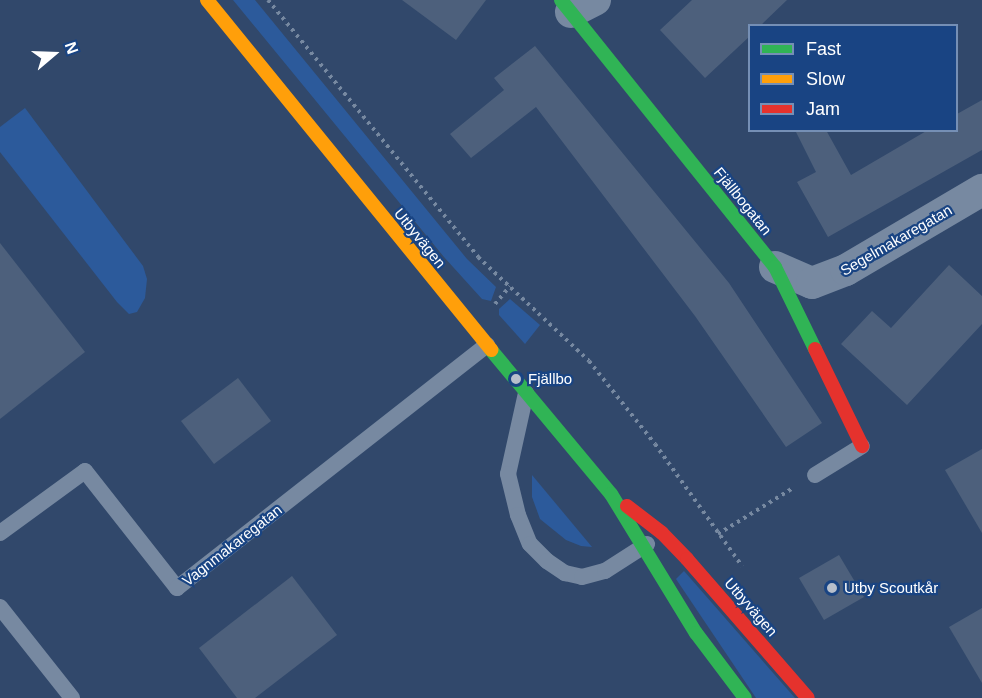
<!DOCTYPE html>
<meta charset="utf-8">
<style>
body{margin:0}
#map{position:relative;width:982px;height:698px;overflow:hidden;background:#31486b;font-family:Helvetica,sans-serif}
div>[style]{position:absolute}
.green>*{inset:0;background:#2c5a9b}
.building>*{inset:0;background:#4d607c}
.path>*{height:4px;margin-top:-2px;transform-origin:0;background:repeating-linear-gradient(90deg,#7789a1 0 3px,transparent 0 7.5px)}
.lane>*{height:16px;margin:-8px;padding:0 8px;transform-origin:8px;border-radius:8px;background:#7789a1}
.street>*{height:32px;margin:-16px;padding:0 16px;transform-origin:16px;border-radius:16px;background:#7789a1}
.fast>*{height:14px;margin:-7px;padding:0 7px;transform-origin:7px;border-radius:7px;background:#30b455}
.slow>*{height:14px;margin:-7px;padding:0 7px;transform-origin:7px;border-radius:7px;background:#ff9f0a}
.jam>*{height:14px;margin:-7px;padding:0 7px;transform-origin:7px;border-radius:7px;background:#e5322d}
.dots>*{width:16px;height:16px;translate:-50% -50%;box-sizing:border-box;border:3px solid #194483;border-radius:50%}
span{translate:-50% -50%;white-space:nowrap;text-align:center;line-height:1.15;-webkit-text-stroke:4.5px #194483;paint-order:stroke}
.street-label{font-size:15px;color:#fff}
.poi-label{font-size:15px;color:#fff}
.left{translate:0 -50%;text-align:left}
.legend{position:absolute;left:748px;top:24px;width:210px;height:108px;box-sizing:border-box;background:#194483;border:2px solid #758fb5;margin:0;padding:8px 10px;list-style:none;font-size:18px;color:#fff}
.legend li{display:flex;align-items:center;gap:12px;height:30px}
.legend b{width:30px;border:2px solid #758fb5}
.north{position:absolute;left:24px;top:24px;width:60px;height:60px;-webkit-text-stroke:4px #194483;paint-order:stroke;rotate:71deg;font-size:16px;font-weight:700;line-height:24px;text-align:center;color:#fff}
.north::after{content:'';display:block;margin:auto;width:21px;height:27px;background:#fff;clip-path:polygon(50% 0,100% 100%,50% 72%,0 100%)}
</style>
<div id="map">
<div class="green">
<div style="clip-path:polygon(233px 0,255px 0,467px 259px,496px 287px,491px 301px,482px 299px,444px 257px)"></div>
<div style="clip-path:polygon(25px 108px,143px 266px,147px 279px,145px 298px,137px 312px,129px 314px,117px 302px,0 152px,0 127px)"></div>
<div style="clip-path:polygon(510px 299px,540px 325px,525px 344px,499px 315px,499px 309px)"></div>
<div style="clip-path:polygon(532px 475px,592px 547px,581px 546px,566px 540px,540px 519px,532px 497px)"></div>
<div style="clip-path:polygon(684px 571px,795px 698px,756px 698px,676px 579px)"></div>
</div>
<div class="building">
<div style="clip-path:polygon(402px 0,486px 0,456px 40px)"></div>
<div style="clip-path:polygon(692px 0,787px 0,760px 26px,750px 26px,750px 36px,705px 78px,660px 30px)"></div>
<div style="clip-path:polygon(535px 46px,729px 283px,822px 423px,786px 447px,695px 316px,536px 107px,471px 158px,450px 134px,504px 90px,494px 78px)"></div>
<div style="clip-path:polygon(982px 100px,982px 150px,828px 237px,797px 182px,816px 172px,795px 130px,826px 130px,851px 175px,928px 130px,957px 130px,957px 114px)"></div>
<div style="clip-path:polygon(0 243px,85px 352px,0 419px)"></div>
<div style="clip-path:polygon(949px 265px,982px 296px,982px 324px,907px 405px,841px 344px,872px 311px,891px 328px)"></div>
<div style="clip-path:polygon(238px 378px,271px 421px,214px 464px,181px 421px)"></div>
<div style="clip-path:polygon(982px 449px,982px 533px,945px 470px)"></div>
<div style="clip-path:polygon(839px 555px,864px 597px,824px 620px,799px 578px)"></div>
<div style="clip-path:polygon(292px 576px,337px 635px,255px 698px,237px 698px,199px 648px)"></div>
<div style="clip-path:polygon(982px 608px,982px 683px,949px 627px)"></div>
</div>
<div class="path">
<div style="left:268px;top:0;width:332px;rotate:50.7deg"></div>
<div style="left:478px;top:257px;width:152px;rotate:43.1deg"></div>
<div style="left:589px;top:361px;width:106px;rotate:51.5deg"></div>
<div style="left:655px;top:444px;width:150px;rotate:54.5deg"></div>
<div style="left:495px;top:304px;width:23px;rotate:-50deg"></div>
<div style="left:718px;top:534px;width:88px;rotate:-31.5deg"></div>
</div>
<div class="lane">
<div style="left:526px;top:393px;width:83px;rotate:102.5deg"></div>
<div style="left:508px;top:474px;width:42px;rotate:76.3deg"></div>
<div style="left:518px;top:515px;width:31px;rotate:68deg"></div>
<div style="left:530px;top:544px;width:24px;rotate:45deg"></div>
<div style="left:547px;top:561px;width:22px;rotate:34deg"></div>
<div style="left:565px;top:573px;width:17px;rotate:13deg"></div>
<div style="left:582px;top:577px;width:24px;rotate:-15deg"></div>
<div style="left:605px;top:571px;width:50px;rotate:-32.7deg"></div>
<div style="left:815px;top:475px;width:55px;rotate:-31.7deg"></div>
<div style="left:0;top:533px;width:105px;rotate:-36.1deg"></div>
<div style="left:85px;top:471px;width:149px;rotate:51.8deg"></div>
<div style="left:177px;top:588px;width:394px;rotate:-38.1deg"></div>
<div style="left:0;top:607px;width:116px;rotate:51.6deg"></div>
</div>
<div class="street">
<div style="left:571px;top:12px;width:27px;rotate:-27deg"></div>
<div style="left:775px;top:267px;width:40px;rotate:23.4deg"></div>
<div style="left:812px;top:283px;width:36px;rotate:-21deg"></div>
<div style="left:846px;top:270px;width:158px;rotate:-30.5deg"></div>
</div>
<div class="fast">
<div style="left:561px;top:0;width:342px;rotate:51.3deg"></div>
<div style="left:775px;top:267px;width:91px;rotate:64deg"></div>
<div style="left:491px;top:350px;width:187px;rotate:50.2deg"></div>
<div style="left:611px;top:494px;width:163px;rotate:58.6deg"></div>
<div style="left:696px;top:633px;width:81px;rotate:53deg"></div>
</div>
<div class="slow">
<div style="left:207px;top:0;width:451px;rotate:50.9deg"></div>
</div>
<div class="jam">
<div style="left:815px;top:349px;width:108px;rotate:64.1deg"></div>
<div style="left:627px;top:506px;width:44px;rotate:37.6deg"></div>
<div style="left:662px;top:533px;width:36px;rotate:46deg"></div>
<div style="left:687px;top:559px;width:184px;rotate:49deg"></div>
</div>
<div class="dots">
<div style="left:516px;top:379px;background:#b7bfcb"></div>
<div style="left:832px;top:588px;background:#b7bfcb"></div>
</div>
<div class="street-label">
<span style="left:743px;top:201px;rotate:51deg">Fjällbogatan</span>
<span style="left:420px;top:238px;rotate:51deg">Utbyvägen</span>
<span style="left:896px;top:240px;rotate:-30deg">Segelmakaregatan</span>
<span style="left:232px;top:545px;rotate:-38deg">Vagnmakaregatan</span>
<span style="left:751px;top:607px;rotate:49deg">Utbyvägen</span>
</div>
<div class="poi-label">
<span class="left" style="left:528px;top:379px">Fjällbo</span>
<span class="left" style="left:844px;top:588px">Utby Scoutkår</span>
</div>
<ul class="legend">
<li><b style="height:8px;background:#30b455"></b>Fast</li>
<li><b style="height:8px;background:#ff9f0a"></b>Slow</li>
<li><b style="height:8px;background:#e5322d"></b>Jam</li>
</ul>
<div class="north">N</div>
</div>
